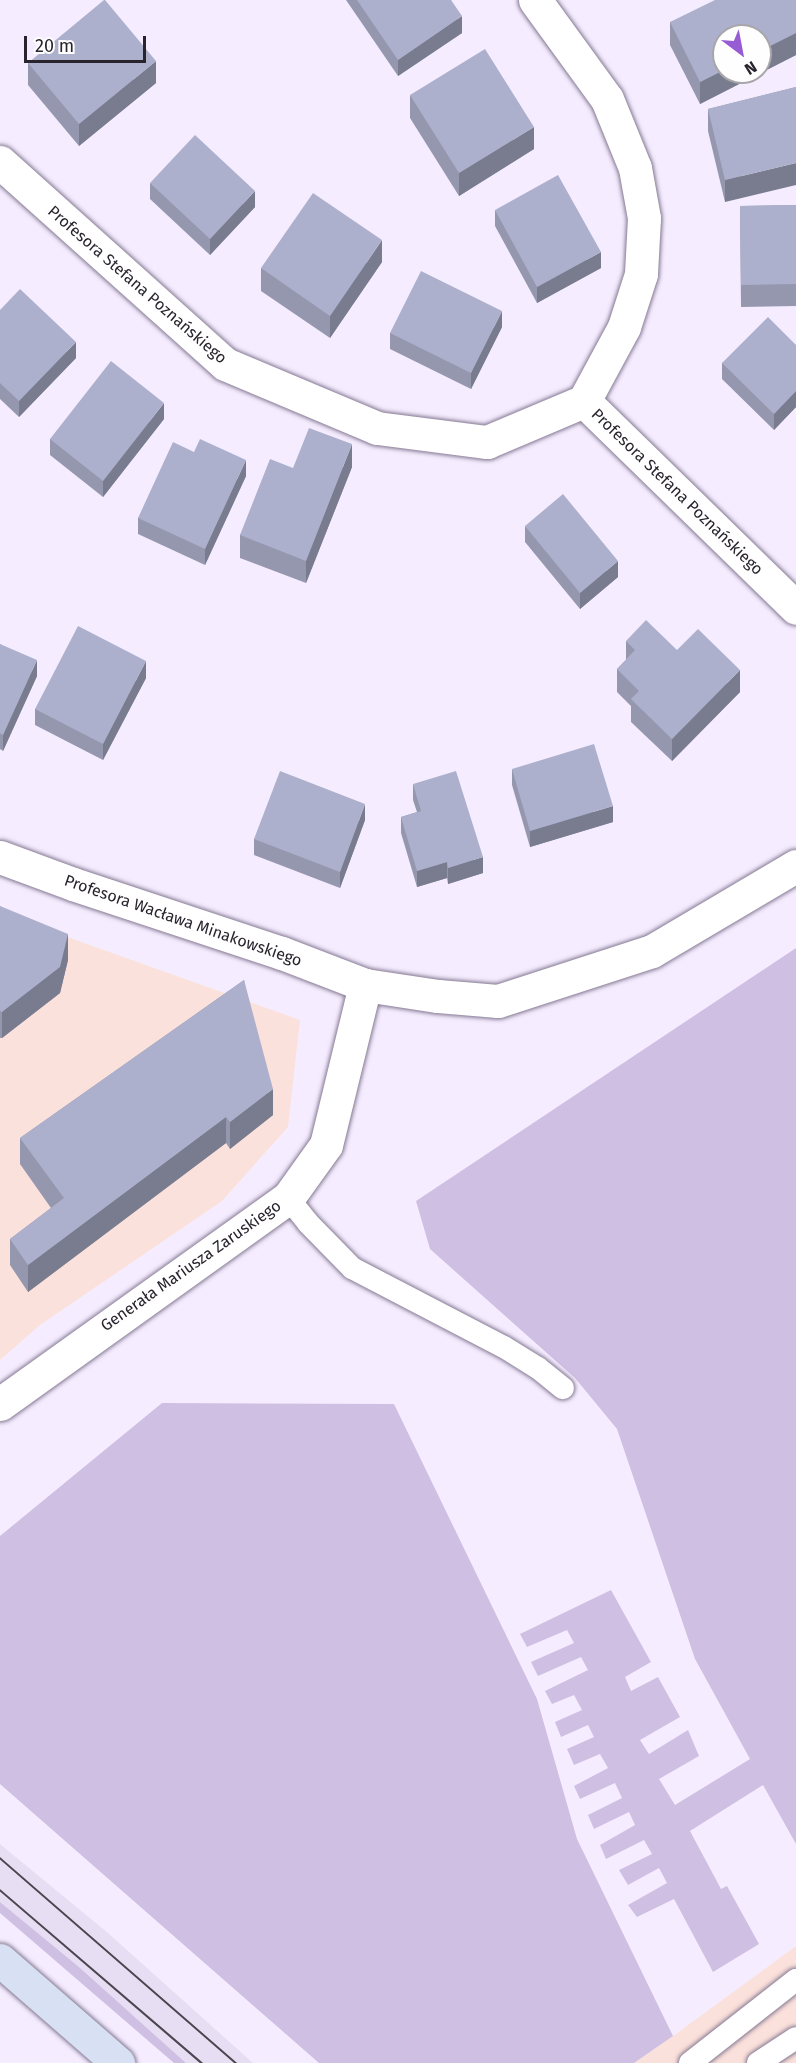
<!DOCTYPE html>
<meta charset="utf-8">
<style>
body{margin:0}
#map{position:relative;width:796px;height:2063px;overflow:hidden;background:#f5edff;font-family:"Fira Sans",sans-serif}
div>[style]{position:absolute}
.commercial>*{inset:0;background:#fbe1db}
.built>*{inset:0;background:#e7def3}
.green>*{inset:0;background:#cfbfe3}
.roads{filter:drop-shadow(0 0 2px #857993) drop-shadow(0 0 2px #857993)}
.service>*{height:22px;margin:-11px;padding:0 11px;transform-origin:11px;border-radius:11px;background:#fff}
.minor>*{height:33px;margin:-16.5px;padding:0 16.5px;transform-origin:16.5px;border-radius:16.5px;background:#fff}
.secondary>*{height:33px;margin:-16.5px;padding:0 16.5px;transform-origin:16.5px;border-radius:16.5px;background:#d8e0f4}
.tram>*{height:1.5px;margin:-0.75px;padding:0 0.75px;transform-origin:0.75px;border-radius:0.75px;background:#4b4550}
.wall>*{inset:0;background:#9597af}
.shaded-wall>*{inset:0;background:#797b8f}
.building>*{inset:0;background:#adb0cc}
span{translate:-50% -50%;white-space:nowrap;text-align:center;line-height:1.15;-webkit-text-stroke:6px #fefefe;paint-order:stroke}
.street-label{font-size:16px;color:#28232d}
.north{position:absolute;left:712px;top:24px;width:60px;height:60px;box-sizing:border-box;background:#fefefe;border:2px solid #a8a6aa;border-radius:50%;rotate:148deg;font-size:16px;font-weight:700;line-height:24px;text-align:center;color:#28232d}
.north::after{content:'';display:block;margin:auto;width:21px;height:27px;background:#975cd4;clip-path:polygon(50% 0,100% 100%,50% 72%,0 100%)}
.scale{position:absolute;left:24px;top:36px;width:122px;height:27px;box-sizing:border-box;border:3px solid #28232d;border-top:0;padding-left:8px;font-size:18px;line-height:21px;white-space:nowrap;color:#28232d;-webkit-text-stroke:4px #fefefe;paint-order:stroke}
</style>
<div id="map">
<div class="commercial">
<div style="clip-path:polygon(0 913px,300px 1020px,288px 1127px,222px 1201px,40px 1325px,0 1360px)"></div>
<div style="clip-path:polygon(796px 1946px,796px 2063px,634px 2063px,673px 2036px)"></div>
</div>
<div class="built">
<div style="clip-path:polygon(0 1844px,108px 1933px,253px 2063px,186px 2063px,79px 1967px,0 1902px)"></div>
</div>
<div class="green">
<div style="clip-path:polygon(796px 948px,796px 1844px,763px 1785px,690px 1831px,721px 1889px,727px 1886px,759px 1944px,713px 1972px,674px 1899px,637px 1917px,628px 1905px,667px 1883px,659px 1868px,628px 1885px,619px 1870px,652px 1854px,644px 1840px,606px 1859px,600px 1845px,635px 1825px,629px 1812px,594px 1829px,588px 1815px,622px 1798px,615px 1783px,580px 1799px,574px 1786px,608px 1768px,600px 1754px,574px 1765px,567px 1749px,594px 1737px,588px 1725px,561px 1737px,555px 1722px,582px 1710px,574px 1695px,552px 1704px,545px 1691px,588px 1670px,581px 1657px,538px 1676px,531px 1662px,574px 1643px,567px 1630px,527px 1647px,520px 1634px,611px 1590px,651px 1662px,625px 1677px,631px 1691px,658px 1677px,680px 1717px,640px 1740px,649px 1754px,688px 1730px,699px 1756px,659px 1779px,675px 1805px,750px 1759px,695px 1659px,617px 1429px,575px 1378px,430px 1249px,416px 1201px)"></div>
<div style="clip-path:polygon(162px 1403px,394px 1404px,537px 1699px,577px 1839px,673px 2036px,634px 2063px,319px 2063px,0 1784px,0 1536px)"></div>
<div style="clip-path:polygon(0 1902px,79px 1967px,186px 2063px,174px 2063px,0 1913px)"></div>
</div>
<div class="roads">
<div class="service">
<div style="left:288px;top:1198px;width:32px;rotate:51deg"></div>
<div style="left:308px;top:1223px;width:63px;rotate:45.6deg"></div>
<div style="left:352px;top:1268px;width:171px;rotate:27.5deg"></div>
<div style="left:504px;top:1347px;width:40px;rotate:32deg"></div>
<div style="left:538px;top:1368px;width:32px;rotate:39deg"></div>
<div style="left:690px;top:2063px;width:135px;rotate:-38.1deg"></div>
<div style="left:758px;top:2063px;width:45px;rotate:-33.3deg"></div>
</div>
<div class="minor">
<div style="left:535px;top:0;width:122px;rotate:54deg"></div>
<div style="left:607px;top:99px;width:74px;rotate:67.9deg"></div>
<div style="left:635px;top:168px;width:51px;rotate:79.8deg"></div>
<div style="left:644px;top:218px;width:56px;rotate:93.1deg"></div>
<div style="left:641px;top:274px;width:56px;rotate:107.8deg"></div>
<div style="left:624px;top:327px;width:84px;rotate:118.4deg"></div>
<div style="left:0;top:162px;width:302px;rotate:41.9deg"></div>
<div style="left:225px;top:364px;width:165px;rotate:22.8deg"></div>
<div style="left:377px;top:428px;width:111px;rotate:7.3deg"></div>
<div style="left:487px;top:442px;width:105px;rotate:-22.9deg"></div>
<div style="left:584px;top:401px;width:296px;rotate:44.3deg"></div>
<div style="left:0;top:857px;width:78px;rotate:20.3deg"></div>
<div style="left:73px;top:884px;width:220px;rotate:18.3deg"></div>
<div style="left:282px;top:953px;width:89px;rotate:21.1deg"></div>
<div style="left:0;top:1404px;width:354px;rotate:-35.6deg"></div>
<div style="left:288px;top:1198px;width:65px;rotate:-54.4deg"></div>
<div style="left:326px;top:1145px;width:165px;rotate:-76.3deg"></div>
<div style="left:365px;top:985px;width:74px;rotate:8.6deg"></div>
<div style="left:438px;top:996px;width:60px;rotate:4.8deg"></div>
<div style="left:498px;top:1001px;width:162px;rotate:-18deg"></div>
<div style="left:652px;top:951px;width:167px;rotate:-30.6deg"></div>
</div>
<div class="secondary">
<div style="left:0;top:1960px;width:157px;rotate:41.1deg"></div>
</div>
</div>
<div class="tram">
<div style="left:0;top:1858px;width:313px;rotate:41deg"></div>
<div style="left:0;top:1890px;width:266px;rotate:40.6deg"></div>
</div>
<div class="wall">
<div style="clip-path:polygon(346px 0,451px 0,462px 33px,398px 76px)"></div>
<div style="clip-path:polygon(796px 0,796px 55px,700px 104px,670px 45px,670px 22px)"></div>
<div style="clip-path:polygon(28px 63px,156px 83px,79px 146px,28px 85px)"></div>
<div style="clip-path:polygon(796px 87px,725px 202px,708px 131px,708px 109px)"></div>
<div style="clip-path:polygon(410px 95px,534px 149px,459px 196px,410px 118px)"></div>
<div style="clip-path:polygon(150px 183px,255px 207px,210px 255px,150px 199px)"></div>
<div style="clip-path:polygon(796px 205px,796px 306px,741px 307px,740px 206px)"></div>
<div style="clip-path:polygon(495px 210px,601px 268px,537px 303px,495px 226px)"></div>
<div style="clip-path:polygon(382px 262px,330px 338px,261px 291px,261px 268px)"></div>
<div style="clip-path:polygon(0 310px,76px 358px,19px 417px,0 399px)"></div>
<div style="clip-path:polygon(502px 327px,471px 389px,390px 349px,390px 333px)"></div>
<div style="clip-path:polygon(796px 345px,796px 407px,774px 430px,722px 379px,722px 363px)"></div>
<div style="clip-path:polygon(164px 419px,103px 497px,50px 455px,50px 439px)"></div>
<div style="clip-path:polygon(352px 467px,306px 583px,240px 558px,240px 535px,293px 468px)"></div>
<div style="clip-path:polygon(246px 476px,205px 565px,138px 534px,138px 518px)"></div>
<div style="clip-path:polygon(525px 526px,618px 577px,580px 609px,525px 542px)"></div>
<div style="clip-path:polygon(626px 641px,677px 650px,740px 692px,672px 761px,631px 722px,631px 706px,617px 692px,617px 669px,626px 660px)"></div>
<div style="clip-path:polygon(0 644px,37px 676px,3px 751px,0 749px)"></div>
<div style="clip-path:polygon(146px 678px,103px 760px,35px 725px,35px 709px)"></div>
<div style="clip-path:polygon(512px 769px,613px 822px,530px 847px,512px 785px)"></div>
<div style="clip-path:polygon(413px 784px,483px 873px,448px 884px,447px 878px,417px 887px,401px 833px,401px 817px,417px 812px,413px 800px)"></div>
<div style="clip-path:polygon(365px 820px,340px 888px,254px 855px,254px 839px)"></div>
<div style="clip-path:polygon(0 906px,68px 960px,60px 993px,2px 1038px,0 1038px)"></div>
<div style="clip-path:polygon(244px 980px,273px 1115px,230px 1149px,226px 1143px,28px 1292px,10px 1265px,10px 1239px,51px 1208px,20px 1164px,20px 1138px)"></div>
</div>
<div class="shaded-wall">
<div style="clip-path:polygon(462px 16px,462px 33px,398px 76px,398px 60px)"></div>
<div style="clip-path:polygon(796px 33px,796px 55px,700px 104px,700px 82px,724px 70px,724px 72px,760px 72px,760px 51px)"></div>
<div style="clip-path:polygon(156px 61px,156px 83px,79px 146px,79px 124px)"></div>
<div style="clip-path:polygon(534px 127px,534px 149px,459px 196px,459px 173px)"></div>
<div style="clip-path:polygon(796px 163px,796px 185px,725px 202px,725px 180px)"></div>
<div style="clip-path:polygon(255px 191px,255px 207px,210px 255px,210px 239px)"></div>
<div style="clip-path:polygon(382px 240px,382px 262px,330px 338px,330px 316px)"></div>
<div style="clip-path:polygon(601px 252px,601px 268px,537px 303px,537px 287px)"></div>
<div style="clip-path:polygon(502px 311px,502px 327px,471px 389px,471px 373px)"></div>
<div style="clip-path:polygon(76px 342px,76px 358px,19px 417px,19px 401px)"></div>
<div style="clip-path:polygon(796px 391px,796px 407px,774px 430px,774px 414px)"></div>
<div style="clip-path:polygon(164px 403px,164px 419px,103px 497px,103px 481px)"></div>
<div style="clip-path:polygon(352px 444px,352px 467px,306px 583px,306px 561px)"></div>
<div style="clip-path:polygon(246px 460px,246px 476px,205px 565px,205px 549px)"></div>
<div style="clip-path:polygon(618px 561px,618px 577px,580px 609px,580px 593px)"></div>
<div style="clip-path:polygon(37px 660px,37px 676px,3px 751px,3px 735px)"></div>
<div style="clip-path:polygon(146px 661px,146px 678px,103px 760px,103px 744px)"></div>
<div style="clip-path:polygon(740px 670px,740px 692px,672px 761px,672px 739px)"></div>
<div style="clip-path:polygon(365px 804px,365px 820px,340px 888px,340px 872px)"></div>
<div style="clip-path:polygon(613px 806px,613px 822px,530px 847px,530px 831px)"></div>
<div style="clip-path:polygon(483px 857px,483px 873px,448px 884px,448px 868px)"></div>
<div style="clip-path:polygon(447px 862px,447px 878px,417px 887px,417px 871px)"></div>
<div style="clip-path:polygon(68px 934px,68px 960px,60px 993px,2px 1038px,2px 1012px)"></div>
<div style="clip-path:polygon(273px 1089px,273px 1115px,230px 1149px,230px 1122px)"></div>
<div style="clip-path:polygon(226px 1117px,226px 1143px,28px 1292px,28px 1265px)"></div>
</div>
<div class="building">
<div style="clip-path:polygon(104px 0,105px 0,156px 61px,79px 124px,28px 63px)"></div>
<div style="clip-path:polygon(357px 0,451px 0,462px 16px,398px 60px)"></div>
<div style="clip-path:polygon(715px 0,796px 0,796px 33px,760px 51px,760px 36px,724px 36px,724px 70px,700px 82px,670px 22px)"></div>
<div style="clip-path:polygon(485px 49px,534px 127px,459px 173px,410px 95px)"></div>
<div style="clip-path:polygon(796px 87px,796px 163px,725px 180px,708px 109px)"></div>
<div style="clip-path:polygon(195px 135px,255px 191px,210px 239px,150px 183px)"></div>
<div style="clip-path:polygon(558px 175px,601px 252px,537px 287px,495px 210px)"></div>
<div style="clip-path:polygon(313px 193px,382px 240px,330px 316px,261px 268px)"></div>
<div style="clip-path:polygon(796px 205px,796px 284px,741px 285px,740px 206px)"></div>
<div style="clip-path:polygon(421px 271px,502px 311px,471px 373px,390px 333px)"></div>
<div style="clip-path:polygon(20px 289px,76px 342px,19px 401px,0 383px,0 310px)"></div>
<div style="clip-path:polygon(768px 317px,796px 345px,796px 391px,774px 414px,722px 363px)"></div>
<div style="clip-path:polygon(111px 361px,164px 403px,103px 481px,50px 439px)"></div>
<div style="clip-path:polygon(309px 428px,352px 444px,306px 561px,240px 535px,270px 459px,293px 468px)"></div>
<div style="clip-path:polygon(200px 439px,246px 460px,205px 549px,138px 518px,173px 442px,194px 452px)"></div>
<div style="clip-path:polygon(563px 494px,618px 561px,580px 593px,525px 526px)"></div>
<div style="clip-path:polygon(646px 620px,677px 650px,698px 629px,740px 670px,672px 739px,631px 699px,639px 691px,617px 669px,635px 650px,626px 641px)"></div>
<div style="clip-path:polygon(78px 626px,146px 661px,103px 744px,35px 709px)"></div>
<div style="clip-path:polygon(0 644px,37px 660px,3px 735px,0 733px)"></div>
<div style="clip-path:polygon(594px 744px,613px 806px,530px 831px,512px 769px)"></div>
<div style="clip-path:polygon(280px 771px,365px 804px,340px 872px,254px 839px)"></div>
<div style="clip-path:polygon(456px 771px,483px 857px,448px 868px,447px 862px,417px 871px,401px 817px,421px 811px,413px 784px)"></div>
<div style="clip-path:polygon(0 906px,68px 934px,60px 967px,2px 1012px,0 1011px)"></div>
<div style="clip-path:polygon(244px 980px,273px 1089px,230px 1122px,226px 1117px,28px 1265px,10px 1239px,64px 1198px,20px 1138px)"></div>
</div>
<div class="street-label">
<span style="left:137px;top:285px;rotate:41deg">Profesora Stefana Poznańskiego</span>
<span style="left:677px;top:492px;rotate:44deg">Profesora Stefana Poznańskiego</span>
<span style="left:183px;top:921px;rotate:19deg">Profesora Wacława Minakowskiego</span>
<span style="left:191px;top:1266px;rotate:-35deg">Generała Mariusza Zaruskiego</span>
</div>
<div class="north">N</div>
<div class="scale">20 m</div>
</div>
